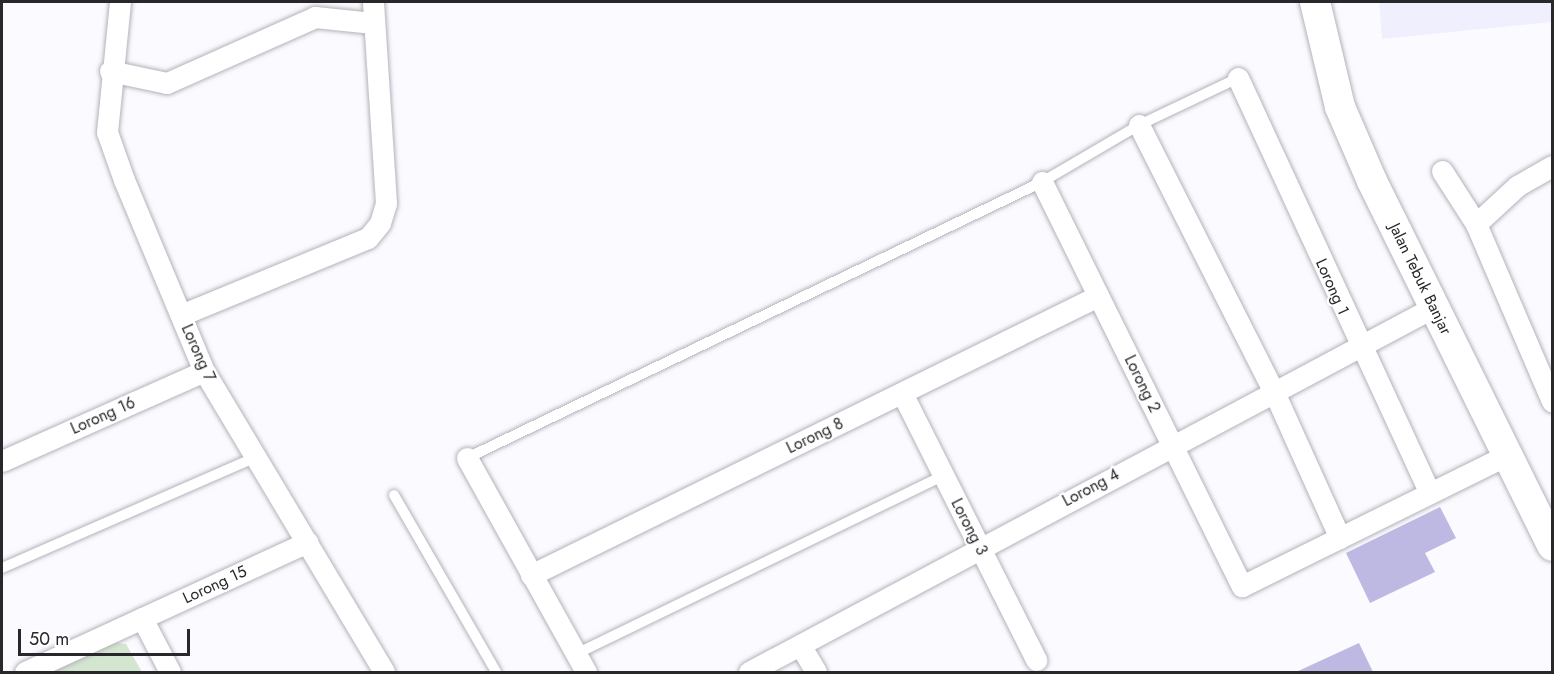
<!DOCTYPE html>
<style>
body{margin:0}
#map{position:relative;width:1554px;height:674px;overflow:hidden;background:#fbfbff;font-family:Jost,sans-serif}
div>[style]{position:absolute}
.built>*{inset:0;background:#f0effd}
.green>*{inset:0;background:#d4e6d0}
.building>*{inset:0;background:#bdb9e3}
.roads{filter:drop-shadow(0 0 2px #b3b2bc) drop-shadow(0 0 2px #b3b2bc)}
.lane>*{height:10px;margin:-5px;padding:0 5px;transform-origin:5px;border-radius:5px;background:#fff}
.street>*{height:21px;margin:-10.5px;padding:0 10.5px;transform-origin:10.5px;border-radius:10.5px;background:#fff}
.secondary>*{height:30px;margin:-15px;padding:0 15px;transform-origin:15px;border-radius:15px;background:#fff}
span{translate:-50% -50%;white-space:nowrap;text-align:center;line-height:1.15;-webkit-text-stroke:4.5px #fff;paint-order:stroke}
.street-label{font-size:16px;color:#28282c}
.frame{position:absolute;inset:0;border:3px solid #28282c;pointer-events:none}
.scale{position:absolute;left:18px;top:629px;width:172px;height:27px;box-sizing:border-box;border:3px solid #28282c;border-top:0;padding-left:8px;font-size:18px;line-height:21px;white-space:nowrap;color:#28282c;-webkit-text-stroke:4px #fff;paint-order:stroke}
</style>
<div id="map">
<div class="built">
<div style="clip-path:polygon(1379px 2px,1552px 2px,1552px 22px,1382px 39px)"></div>
</div>
<div class="green">
<div style="clip-path:polygon(111px 642px,126px 644px,142px 672px,46px 672px)"></div>
</div>
<div class="building">
<div style="clip-path:polygon(1440px 507px,1456px 538px,1425px 553px,1435px 572px,1370px 603px,1346px 553px)"></div>
<div style="clip-path:polygon(1359px 643px,1373px 672px,1296px 672px)"></div>
</div>
<div class="roads">
<div class="lane">
<div style="left:467px;top:458px;width:638px;rotate:-25.64deg"></div>
<div style="left:1042px;top:182px;width:113px;rotate:-30.4deg"></div>
<div style="left:1139px;top:125px;width:110px;rotate:-25.4deg"></div>
<div style="left:394px;top:495px;width:204px;rotate:60deg"></div>
<div style="left:2px;top:568px;width:277px;rotate:-23.6deg"></div>
<div style="left:576px;top:654px;width:408px;rotate:-25.9deg"></div>
</div>
<div class="street">
<div style="left:120px;top:2px;width:131px;rotate:95.7deg"></div>
<div style="left:107px;top:132px;width:51px;rotate:70.5deg"></div>
<div style="left:124px;top:180px;width:207px;rotate:67.3deg"></div>
<div style="left:204px;top:371px;width:351px;rotate:59.1deg"></div>
<div style="left:110px;top:71px;width:58px;rotate:11.9deg"></div>
<div style="left:167px;top:83px;width:162px;rotate:-24deg"></div>
<div style="left:315px;top:17px;width:58px;rotate:5.9deg"></div>
<div style="left:1238px;top:78px;width:457px;rotate:65.2deg"></div>
<div style="left:1139px;top:125px;width:299px;rotate:63.2deg"></div>
<div style="left:1274px;top:392px;width:160px;rotate:65.7deg"></div>
<div style="left:1442px;top:171px;width:63px;rotate:57.3deg"></div>
<div style="left:1476px;top:224px;width:193px;rotate:66.8deg"></div>
<div style="left:1042px;top:182px;width:451px;rotate:63.7deg"></div>
<div style="left:1242px;top:586px;width:296px;rotate:-26.3deg"></div>
<div style="left:1476px;top:224px;width:56px;rotate:-42.8deg"></div>
<div style="left:1517px;top:186px;width:40px;rotate:-29.7deg"></div>
<div style="left:181px;top:315px;width:202px;rotate:-22.4deg"></div>
<div style="left:368px;top:238px;width:19px;rotate:-51deg"></div>
<div style="left:380px;top:223px;width:21px;rotate:-73deg"></div>
<div style="left:386px;top:203px;width:201px;rotate:-93.7deg"></div>
<div style="left:902px;top:393px;width:299px;rotate:63.3deg"></div>
<div style="left:467px;top:458px;width:245px;rotate:60.9deg"></div>
<div style="left:2px;top:461px;width:221px;rotate:-24deg"></div>
<div style="left:531px;top:575px;width:632px;rotate:-26.2deg"></div>
<div style="left:142px;top:618px;width:61px;rotate:62.6deg"></div>
<div style="left:800px;top:645px;width:31px;rotate:59deg"></div>
<div style="left:25px;top:672px;width:311px;rotate:-24.7deg"></div>
<div style="left:749px;top:672px;width:776px;rotate:-28.05deg"></div>
</div>
<div class="secondary">
<div style="left:1315px;top:2px;width:108px;rotate:76.6deg"></div>
<div style="left:1340px;top:107px;width:81px;rotate:66.6deg"></div>
<div style="left:1372px;top:181px;width:407px;rotate:63.7deg"></div>
</div>
</div>
<div class="street-label">
<span style="left:1420px;top:279px;rotate:64deg">Jalan Tebuk Banjar</span>
<span style="left:1332px;top:287px;rotate:66deg">Lorong 1</span>
<span style="left:198px;top:353px;rotate:66deg">Lorong 7</span>
<span style="left:1142px;top:384px;rotate:64deg">Lorong 2</span>
<span style="left:103px;top:416px;rotate:-24deg">Lorong 16</span>
<span style="left:815px;top:436px;rotate:-26deg">Lorong 8</span>
<span style="left:1091px;top:488px;rotate:-28deg">Lorong 4</span>
<span style="left:969px;top:527px;rotate:63deg">Lorong 3</span>
<span style="left:215px;top:585px;rotate:-25deg">Lorong 15</span>
</div>
<div class="frame"></div>
<div class="scale">50 m</div>
</div>
